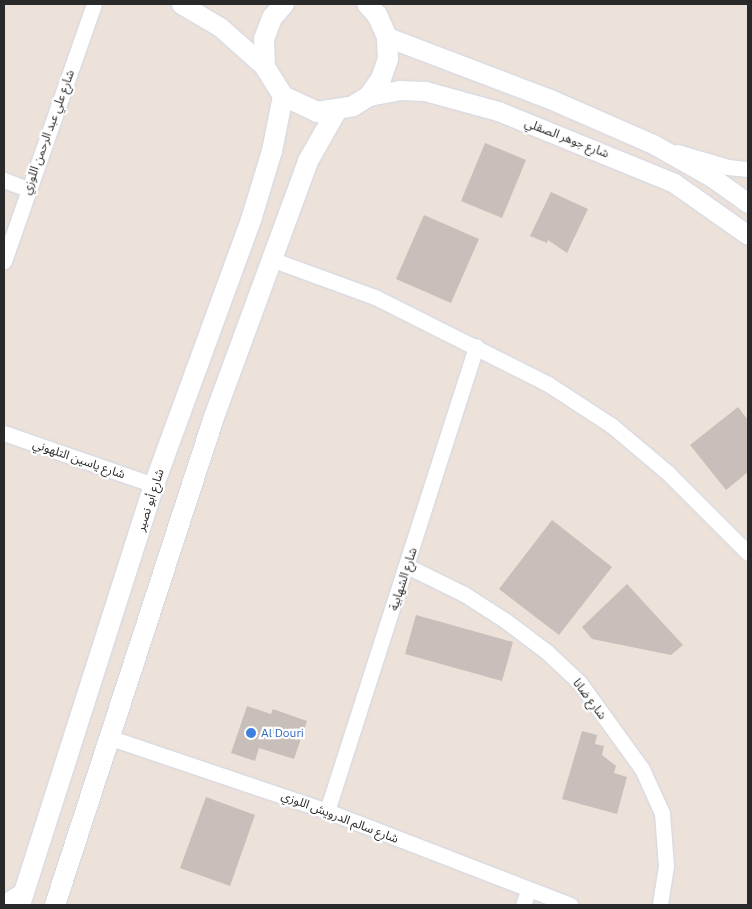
<!DOCTYPE html>
<meta charset="utf-8">
<style>
body{margin:0}
#map{position:relative;width:752px;height:909px;overflow:hidden;background:#ede2da;font-family:"IBM Plex Sans","Noto Sans Arabic",sans-serif}
div>[style]{position:absolute}
.building>*{inset:0;background:#c8bfba}
.roads{filter:drop-shadow(0 0 1px #d0d6e3) drop-shadow(0 0 1px #d0d6e3)}
.minor>*{height:15px;margin:-7.5px;padding:0 7.5px;transform-origin:7.5px;border-radius:7.5px;background:#fff}
.tertiary>*{height:19px;margin:-9.5px;padding:0 9.5px;transform-origin:9.5px;border-radius:9.5px;background:#fff}
.secondary>*{height:20px;margin:-10px;padding:0 10px;transform-origin:10px;border-radius:10px;background:#fff}
.dots>*{width:14px;height:14px;translate:-50% -50%;box-sizing:border-box;border:2px solid #fff;border-radius:50%}
span{translate:-50% -50%;white-space:nowrap;text-align:center;line-height:1.15;-webkit-text-stroke:4.5px #fff;paint-order:stroke}
.street-label{font-size:12px;color:#292929}
.shop-label{font-size:12px;color:#366cbe}
.left{translate:0 -50%;text-align:left}
.frame{position:absolute;inset:0;border:5px solid #292929;pointer-events:none}
</style>
<div id="map">
<div class="building">
<div style="clip-path:polygon(485px 143px,526px 160px,502px 218px,461px 201px)"></div>
<div style="clip-path:polygon(551px 192px,588px 209px,567px 253px,548px 240px,547px 243px,530px 236px)"></div>
<div style="clip-path:polygon(424px 215px,479px 239px,451px 303px,396px 279px)"></div>
<div style="clip-path:polygon(738px 407px,748px 420px,748px 472px,726px 490px,690px 445px)"></div>
<div style="clip-path:polygon(552px 520px,612px 567px,559px 635px,499px 589px)"></div>
<div style="clip-path:polygon(627px 584px,683px 645px,671px 655px,592px 639px,582px 627px)"></div>
<div style="clip-path:polygon(416px 615px,513px 642px,502px 681px,405px 654px)"></div>
<div style="clip-path:polygon(247px 706px,271px 714px,273px 709px,307px 721px,294px 759px,259px 748px,255px 761px,231px 753px)"></div>
<div style="clip-path:polygon(582px 731px,597px 735px,595px 744px,604px 746px,602px 755px,616px 766px,614px 773px,627px 777px,617px 814px,562px 799px)"></div>
<div style="clip-path:polygon(206px 797px,255px 815px,230px 886px,180px 868px)"></div>
</div>
<div class="roads">
<div class="minor">
<div style="left:677px;top:152px;width:53px;rotate:16.4deg"></div>
<div style="left:728px;top:167px;width:20px;rotate:6deg"></div>
<div style="left:4px;top:180px;width:25px;rotate:21deg"></div>
<div style="left:271px;top:259px;width:111px;rotate:20.1deg"></div>
<div style="left:375px;top:297px;width:194px;rotate:26.7deg"></div>
<div style="left:548px;top:384px;width:75px;rotate:33.1deg"></div>
<div style="left:611px;top:425px;width:75px;rotate:40.1deg"></div>
<div style="left:668px;top:473px;width:113px;rotate:45deg"></div>
<div style="left:4px;top:261px;width:272px;rotate:-70.7deg"></div>
<div style="left:4px;top:433px;width:159px;rotate:19.1deg"></div>
<div style="left:407px;top:566px;width:64px;rotate:26.2deg"></div>
<div style="left:464px;top:594px;width:50px;rotate:32.7deg"></div>
<div style="left:506px;top:621px;width:51px;rotate:37.1deg"></div>
<div style="left:547px;top:652px;width:44px;rotate:43.2deg"></div>
<div style="left:579px;top:682px;width:107px;rotate:54.1deg"></div>
<div style="left:642px;top:769px;width:48px;rotate:65.6deg"></div>
<div style="left:662px;top:813px;width:53px;rotate:85.7deg"></div>
<div style="left:666px;top:866px;width:39px;rotate:99deg"></div>
<div style="left:108px;top:737px;width:231px;rotate:18.7deg"></div>
<div style="left:327px;top:811px;width:261px;rotate:21.1deg"></div>
<div style="left:327px;top:811px;width:488px;rotate:-72.2deg"></div>
<div style="left:4px;top:902px;width:26px;rotate:-32deg"></div>
<div style="left:523px;top:905px;width:15px;rotate:-70deg"></div>
</div>
<div class="tertiary">
<div style="left:181px;top:4px;width:45px;rotate:30.5deg"></div>
<div style="left:220px;top:27px;width:60px;rotate:41.6deg"></div>
<div style="left:387px;top:37px;width:174px;rotate:20.8deg"></div>
<div style="left:550px;top:99px;width:112px;rotate:23.6deg"></div>
<div style="left:653px;top:144px;width:69px;rotate:29.5deg"></div>
<div style="left:713px;top:178px;width:43px;rotate:35.5deg"></div>
<div style="left:369px;top:96px;width:31px;rotate:-11deg"></div>
<div style="left:399px;top:90px;width:26px;rotate:2deg"></div>
<div style="left:425px;top:91px;width:76px;rotate:15.3deg"></div>
<div style="left:498px;top:111px;width:190px;rotate:22.2deg"></div>
<div style="left:674px;top:183px;width:90px;rotate:35.1deg"></div>
</div>
<div class="secondary">
<div style="left:284px;top:4px;width:18px;rotate:131deg"></div>
<div style="left:272px;top:18px;width:22px;rotate:111deg"></div>
<div style="left:264px;top:39px;width:28px;rotate:88deg"></div>
<div style="left:265px;top:67px;width:34px;rotate:58deg"></div>
<div style="left:283px;top:96px;width:38px;rotate:25deg"></div>
<div style="left:317px;top:112px;width:36px;rotate:-9deg"></div>
<div style="left:353px;top:106px;width:19px;rotate:-32deg"></div>
<div style="left:369px;top:96px;width:21px;rotate:-55deg"></div>
<div style="left:381px;top:79px;width:21px;rotate:-71deg"></div>
<div style="left:388px;top:59px;width:22px;rotate:-93deg"></div>
<div style="left:387px;top:37px;width:24px;rotate:-114deg"></div>
<div style="left:377px;top:15px;width:15px;rotate:-132deg"></div>
<div style="left:20px;top:905px;width:441px;rotate:-72.3deg"></div>
<div style="left:154px;top:485px;width:282px;rotate:-69.9deg"></div>
<div style="left:251px;top:220px;width:72px;rotate:-73.1deg"></div>
<div style="left:272px;top:151px;width:56px;rotate:-78.7deg"></div>
<div style="left:55px;top:905px;width:513px;rotate:-71.95deg"></div>
<div style="left:214px;top:417px;width:273px;rotate:-69.8deg"></div>
<div style="left:308px;top:161px;width:56px;rotate:-60.3deg"></div>
</div>
</div>
<div class="dots">
<div style="left:251px;top:733px;background:#3f7fe0"></div>
</div>
<div class="street-label">
<span style="left:48px;top:132px;rotate:-70deg">شارع علي عبد الرحمن اللوزي</span>
<span style="left:567px;top:138px;rotate:21deg">شارع جوهر الصقلي</span>
<span style="left:79px;top:459px;rotate:19deg">شارع ياسين التلهوني</span>
<span style="left:150px;top:500px;rotate:-72deg">شارع أبو نصير</span>
<span style="left:403px;top:579px;rotate:-72deg">شارع الشهابية</span>
<span style="left:590px;top:699px;rotate:53deg">شارع ضانا</span>
<span style="left:340px;top:817px;rotate:21deg">شارع سالم الدرويش اللوزي</span>
</div>
<div class="shop-label">
<span class="left" style="left:261px;top:733px">Al Douri</span>
</div>
<div class="frame"></div>
</div>
